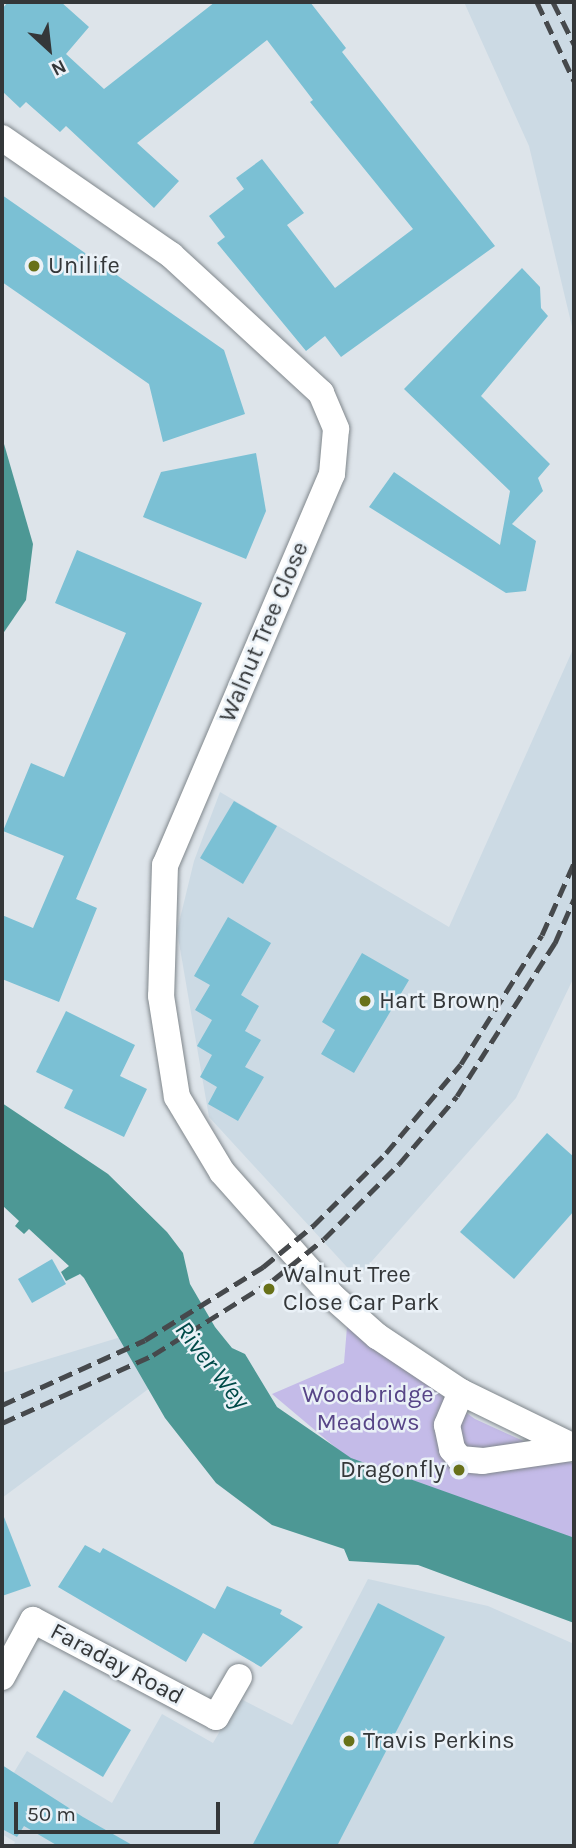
<!DOCTYPE html>
<style>
body{margin:0}
#map{position:relative;width:576px;height:1848px;overflow:hidden;background:#dde4ea;font-family:Karla,sans-serif}
div>[style]{position:absolute}
.built>*{inset:0;background:#ccdae4}
.green>*{inset:0;background:#c4bbe8}
.water>*{inset:0;background:#4d9895}
.building>*{inset:0;background:#7bc0d4}
.roads{filter:drop-shadow(0 0 2px #80878c) drop-shadow(0 0 2px #80878c)}
.minor>*{height:26px;margin:-13px;padding:0 13px;transform-origin:13px;border-radius:13px;background:#fff}
.rail>*{height:5px;margin-top:-2.5px;transform-origin:0;background:repeating-linear-gradient(90deg,#46494c 0 14px,transparent 0 21px)}
.dots>*{width:19px;height:19px;translate:-50% -50%;box-sizing:border-box;border:4px solid #eaf1f7;border-radius:50%}
span{translate:-50% -50%;white-space:nowrap;text-align:center;line-height:1.15;-webkit-text-stroke:5px #eaf1f7;paint-order:stroke}
.poi-label{font-size:24px;color:#343739}
.left{translate:0 -50%;text-align:left}
.right{translate:-100% -50%;text-align:right}
.street-label{font-size:24px;color:#343739}
.park-label{font-size:24px;color:#574587}
.water-label{font-size:26px;color:#004a48;font-style:italic}
.frame{position:absolute;inset:0;border:4px solid #343739;pointer-events:none}
.north{position:absolute;left:14px;top:14px;width:70px;height:70px;-webkit-text-stroke:5px #eaf1f7;paint-order:stroke;rotate:153deg;font-size:19px;font-weight:700;line-height:28px;text-align:center;color:#343739}
.north::after{content:'';display:block;margin:auto;width:24px;height:32px;background:#343739;clip-path:polygon(50% 0,100% 100%,50% 72%,0 100%)}
.scale{position:absolute;left:14px;top:1802px;width:206px;height:32px;box-sizing:border-box;border:4px solid #343739;border-top:0;padding-left:9px;font-size:21px;line-height:24px;white-space:nowrap;color:#343739;-webkit-text-stroke:5px #eaf1f7;paint-order:stroke}
</style>
<div id="map">
<div class="built">
<div style="clip-path:polygon(464px 2px,574px 2px,574px 335px,529px 146px)"></div>
<div style="clip-path:polygon(574px 647px,574px 977px,516px 1098px,357px 1278px,209px 1117px,177px 931px,194px 861px,220px 792px,449px 927px)"></div>
<div style="clip-path:polygon(121px 1337px,151px 1387px,2px 1498px,2px 1373px)"></div>
<div style="clip-path:polygon(368px 1579px,488px 1606px,574px 1644px,574px 1846px,13px 1846px,15px 1842px,2px 1834px,2px 1792px,27px 1751px,112px 1803px,162px 1714px,213px 1743px,239px 1698px,292px 1725px)"></div>
</div>
<div class="green">
<div style="clip-path:polygon(347px 1327px,475px 1419px,574px 1464px,574px 1545px,348px 1458px,272px 1394px,344px 1363px)"></div>
</div>
<div class="water">
<div style="clip-path:polygon(2px 437px,33px 544px,26px 600px,2px 635px)"></div>
<div style="clip-path:polygon(2px 1103px,108px 1174px,167px 1232px,183px 1253px,190px 1284px,215px 1327px,232px 1348px,245px 1354px,277px 1407px,351px 1458px,572px 1537px,574px 1623px,418px 1565px,349px 1561px,344px 1549px,272px 1525px,216px 1483px,165px 1418px,84px 1278px,80px 1274px,66px 1281px,61px 1272px,69px 1266px,29px 1229px,24px 1234px,15px 1226px,19px 1221px,2px 1205px)"></div>
</div>
<div class="building">
<div style="clip-path:polygon(8px 2px,61px 2px,89px 27px,66px 54px,104px 89px,215px 2px,310px 2px,346px 48px,342px 52px,495px 246px,341px 357px,325px 336px,306px 351px,217px 243px,225px 237px,209px 216px,244px 189px,236px 178px,262px 159px,304px 213px,287px 225px,335px 288px,413px 229px,310px 102px,313px 100px,267px 40px,137px 143px,179px 181px,154px 208px,66px 126px,60px 132px,26px 102px,20px 108px,2px 91px,2px 9px)"></div>
<div style="clip-path:polygon(2px 195px,224px 350px,245px 414px,163px 442px,149px 384px,2px 282px)"></div>
<div style="clip-path:polygon(522px 268px,540px 287px,541px 308px,548px 316px,481px 396px,550px 464px,538px 478px,543px 491px,512px 524px,536px 541px,526px 591px,506px 593px,369px 507px,394px 472px,500px 545px,510px 491px,404px 389px)"></div>
<div style="clip-path:polygon(256px 453px,266px 511px,246px 559px,143px 517px,161px 472px)"></div>
<div style="clip-path:polygon(77px 550px,202px 603px,76px 899px,97px 908px,59px 1002px,2px 979px,2px 915px,33px 928px,64px 856px,3px 831px,31px 763px,64px 777px,126px 633px,55px 603px)"></div>
<div style="clip-path:polygon(234px 801px,277px 826px,243px 884px,200px 858px)"></div>
<div style="clip-path:polygon(228px 917px,271px 943px,241px 995px,259px 1006px,245px 1031px,261px 1040px,245px 1067px,264px 1077px,238px 1121px,208px 1104px,217px 1087px,200px 1077px,212px 1055px,197px 1046px,212px 1020px,195px 1010px,210px 985px,194px 976px)"></div>
<div style="clip-path:polygon(362px 953px,409px 980px,354px 1073px,321px 1054px,335px 1030px,322px 1022px)"></div>
<div style="clip-path:polygon(66px 1011px,135px 1045px,120px 1076px,147px 1089px,124px 1137px,64px 1108px,73px 1090px,36px 1072px)"></div>
<div style="clip-path:polygon(547px 1133px,574px 1157px,574px 1211px,514px 1279px,460px 1232px)"></div>
<div style="clip-path:polygon(52px 1259px,66px 1284px,32px 1303px,18px 1279px)"></div>
<div style="clip-path:polygon(2px 1512px,31px 1586px,2px 1596px)"></div>
<div style="clip-path:polygon(85px 1545px,100px 1553px,103px 1548px,215px 1609px,227px 1586px,282px 1610px,280px 1614px,303px 1627px,261px 1667px,203px 1633px,186px 1662px,58px 1587px)"></div>
<div style="clip-path:polygon(378px 1603px,445px 1637px,337px 1846px,252px 1846px)"></div>
<div style="clip-path:polygon(64px 1690px,131px 1730px,103px 1777px,36px 1737px)"></div>
<div style="clip-path:polygon(2px 1765px,83px 1817px,134px 1846px,58px 1846px,24px 1826px,17px 1837px,2px 1829px)"></div>
</div>
<div class="roads">
<div class="minor">
<div style="left:2px;top:138px;width:206px;rotate:34.7deg"></div>
<div style="left:171px;top:255px;width:204px;rotate:42.6deg"></div>
<div style="left:321px;top:393px;width:39px;rotate:67deg"></div>
<div style="left:336px;top:429px;width:45px;rotate:95.1deg"></div>
<div style="left:332px;top:474px;width:425px;rotate:113.1deg"></div>
<div style="left:165px;top:865px;width:131px;rotate:91.7deg"></div>
<div style="left:161px;top:996px;width:102px;rotate:81deg"></div>
<div style="left:177px;top:1097px;width:87px;rotate:59deg"></div>
<div style="left:222px;top:1172px;width:167px;rotate:48.4deg"></div>
<div style="left:333px;top:1297px;width:59px;rotate:41.6deg"></div>
<div style="left:377px;top:1336px;width:101px;rotate:33.7deg"></div>
<div style="left:461px;top:1392px;width:126px;rotate:26deg"></div>
<div style="left:461px;top:1392px;width:36px;rotate:113deg"></div>
<div style="left:447px;top:1425px;width:25px;rotate:78deg"></div>
<div style="left:452px;top:1449px;width:13px;rotate:51deg"></div>
<div style="left:460px;top:1459px;width:23px;rotate:5deg"></div>
<div style="left:483px;top:1461px;width:90px;rotate:-8.3deg"></div>
<div style="left:2px;top:1677px;width:65px;rotate:-61.5deg"></div>
<div style="left:33px;top:1620px;width:207px;rotate:27.9deg"></div>
<div style="left:216px;top:1717px;width:46px;rotate:-60.1deg"></div>
</div>
</div>
<div class="rail">
<div style="left:537px;top:2px;width:87px;rotate:64.9deg"></div>
<div style="left:553px;top:2px;width:47px;rotate:63.4deg"></div>
<div style="left:2px;top:1405px;width:157px;rotate:-24.4deg"></div>
<div style="left:145px;top:1340px;width:139px;rotate:-31.7deg"></div>
<div style="left:263px;top:1267px;width:65px;rotate:-39.4deg"></div>
<div style="left:313px;top:1226px;width:103px;rotate:-45deg"></div>
<div style="left:386px;top:1153px;width:116px;rotate:-49.9deg"></div>
<div style="left:461px;top:1064px;width:152px;rotate:-57.9deg"></div>
<div style="left:542px;top:935px;width:79px;rotate:-66deg"></div>
<div style="left:2px;top:1423px;width:166px;rotate:-24.2deg"></div>
<div style="left:153px;top:1355px;width:142px;rotate:-32deg"></div>
<div style="left:273px;top:1280px;width:65px;rotate:-38.8deg"></div>
<div style="left:324px;top:1239px;width:106px;rotate:-45deg"></div>
<div style="left:399px;top:1164px;width:89px;rotate:-49.5deg"></div>
<div style="left:457px;top:1096px;width:182px;rotate:-57.4deg"></div>
<div style="left:555px;top:943px;width:48px;rotate:-66.6deg"></div>
</div>
<div class="dots">
<div style="left:34px;top:266px;background:#687119"></div>
<div style="left:365px;top:1001px;background:#687119"></div>
<div style="left:269px;top:1289px;background:#687119"></div>
<div style="left:459px;top:1470px;background:#687119"></div>
<div style="left:349px;top:1741px;background:#687119"></div>
</div>
<div class="poi-label">
<span class="left" style="left:48px;top:266px">Unilife</span>
<span class="left" style="left:379px;top:1001px">Hart Brown</span>
<span class="left" style="left:283px;top:1289px">Walnut Tree<br>Close Car Park</span>
<span class="right" style="left:445px;top:1470px">Dragonfly</span>
<span class="left" style="left:363px;top:1741px">Travis Perkins</span>
</div>
<div class="street-label">
<span style="left:264px;top:632px;rotate:-67deg">Walnut Tree Close</span>
<span style="left:117px;top:1664px;rotate:28deg">Faraday Road</span>
</div>
<div class="park-label">
<span style="left:368px;top:1409px">Woodbridge<br>Meadows</span>
</div>
<div class="water-label">
<span style="left:212px;top:1365px;rotate:52deg">River Wey</span>
</div>
<div class="frame"></div>
<div class="north">N</div>
<div class="scale">50 m</div>
</div>
